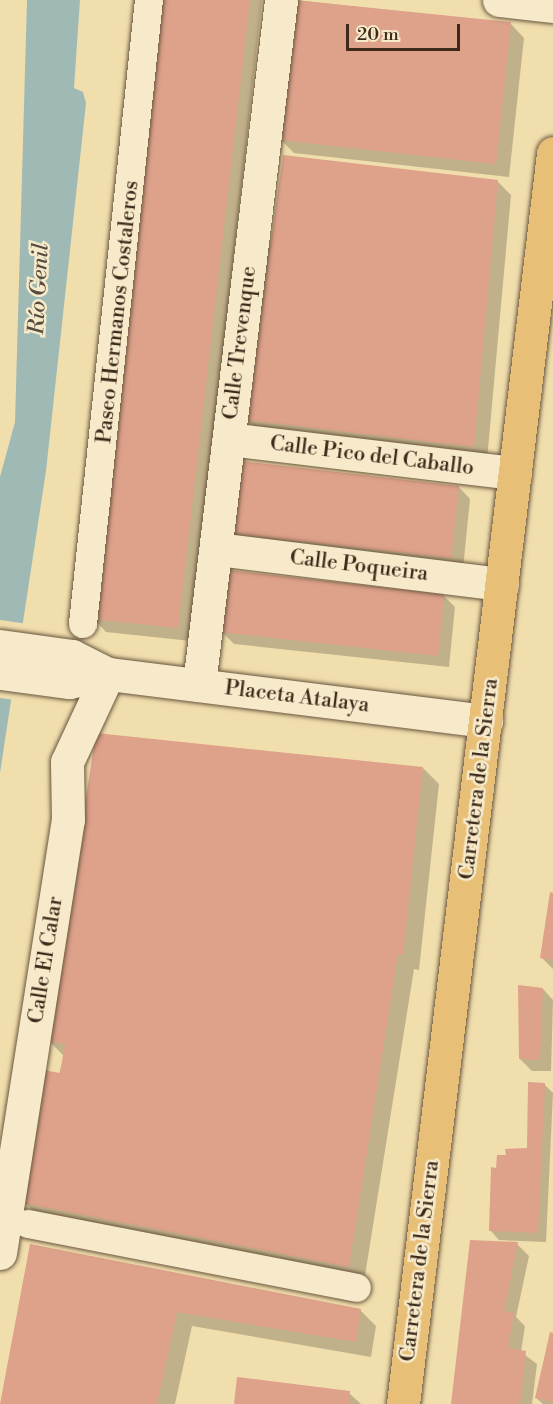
<!DOCTYPE html>
<meta charset="utf-8">
<style>
body{margin:0}
#map{position:relative;width:553px;height:1404px;overflow:hidden;background:#f1dead;font-family:"Libre Bodoni",serif}
div>[style]{position:absolute}
.water>*{inset:0;background:#9fbab5}
.pier>*{inset:0;background:#f1dead}
.shadow>*{inset:0;background:#0003}
.building>*{inset:0;background:#dea18a}
.roads{filter:drop-shadow(0 0 2px #6a563f) drop-shadow(0 0 2px #6a563f)}
.pedestrian>*{height:28px;margin:-14px;padding:0 14px;transform-origin:14px;border-radius:14px;background:#f6eaca}
.minor>*{height:33px;margin:-16.5px;padding:0 16.5px;transform-origin:16.5px;border-radius:16.5px;background:#f6eaca}
.tertiary>*{height:33px;margin:-16.5px;padding:0 16.5px;transform-origin:16.5px;border-radius:16.5px;background:#f6eaca}
.primary>*{height:33px;margin:-16.5px;padding:0 16.5px;transform-origin:16.5px;border-radius:16.5px;background:#e8bf76}
span{translate:-50% -50%;white-space:nowrap;text-align:center;line-height:1.15;-webkit-text-stroke:5px #f6eaca;paint-order:stroke}
.street-label{font-size:21px;color:#3d291a}
.water-label{font-size:22px;color:#564d41;font-style:italic}
.scale{position:absolute;left:346px;top:24px;width:114px;height:27px;box-sizing:border-box;border:3px solid #3d291a;border-top:0;padding-left:8px;font-size:18px;line-height:21px;white-space:nowrap;color:#3d291a;-webkit-text-stroke:4px #f6eaca;paint-order:stroke}
</style>
<div id="map">
<div class="water">
<div style="clip-path:polygon(27px 0,80px 0,74px 88px,83px 92px,86px 103px,46px 471px,0 773px,0 477px,15px 422px)"></div>
</div>
<div class="pier">
<div style="clip-path:polygon(0 620px,28px 624px,15px 700px,0 698px)"></div>
</div>
<div class="shadow">
<div style="clip-path:polygon(160px 0,262px 0,191px 641px,106px 632px,93px 618px)"></div>
<div style="clip-path:polygon(296px 0,511px 24px,524px 38px,509px 177px,294px 153px,281px 140px)"></div>
<div style="clip-path:polygon(497px 181px,511px 195px,487px 460px,261px 433px,247px 420px,268px 244px)"></div>
<div style="clip-path:polygon(459px 487px,470px 499px,463px 569px,247px 545px,235px 534px)"></div>
<div style="clip-path:polygon(443px 595px,455px 607px,449px 667px,234px 644px,222px 632px)"></div>
<div style="clip-path:polygon(423px 768px,439px 784px,419px 970px,414px 969px,364px 1282px,40px 1218px,24px 1202px,64px 1056px,49px 1041px)"></div>
<div style="clip-path:polygon(553px 894px,553px 969px,541px 957px)"></div>
<div style="clip-path:polygon(543px 989px,553px 1000px,551px 1071px,532px 1071px,520px 1059px)"></div>
<div style="clip-path:polygon(544px 1084px,553px 1093px,546px 1242px,499px 1240px,491px 1231px,497px 1169px,508px 1157px,529px 1149px)"></div>
<div style="clip-path:polygon(517px 1244px,529px 1256px,516px 1317px,525px 1326px,521px 1352px,537px 1364px,532px 1404px,453px 1404px)"></div>
<div style="clip-path:polygon(31px 1245px,360px 1310px,376px 1326px,371px 1357px,192px 1326px,175px 1404px,2px 1404px)"></div>
<div style="clip-path:polygon(553px 1334px,553px 1404px,543px 1404px,536px 1398px)"></div>
<div style="clip-path:polygon(349px 1393px,361px 1404px,235px 1404px)"></div>
</div>
<div class="building">
<div style="clip-path:polygon(157px 0,250px 0,178px 628px,91px 619px)"></div>
<div style="clip-path:polygon(294px 0,511px 22px,496px 164px,279px 140px)"></div>
<div style="clip-path:polygon(283px 155px,498px 180px,474px 447px,246px 420px)"></div>
<div style="clip-path:polygon(241px 461px,459px 486px,451px 558px,234px 534px)"></div>
<div style="clip-path:polygon(227px 570px,444px 594px,438px 656px,220px 632px)"></div>
<div style="clip-path:polygon(96px 733px,423px 767px,403px 955px,398px 954px,349px 1267px,22px 1203px,43px 1070px,60px 1073px,65px 1044px,48px 1041px)"></div>
<div style="clip-path:polygon(550px 892px,553px 893px,553px 960px,540px 958px)"></div>
<div style="clip-path:polygon(518px 985px,543px 988px,540px 1060px,519px 1059px)"></div>
<div style="clip-path:polygon(528px 1082px,545px 1083px,538px 1233px,489px 1231px,491px 1167px,496px 1168px,497px 1155px,506px 1155px,505px 1149px,527px 1148px)"></div>
<div style="clip-path:polygon(470px 1240px,518px 1242px,504px 1311px,514px 1313px,508px 1348px,526px 1351px,520px 1404px,451px 1404px)"></div>
<div style="clip-path:polygon(30px 1244px,361px 1309px,356px 1342px,177px 1312px,157px 1404px,0 1404px)"></div>
<div style="clip-path:polygon(550px 1332px,553px 1333px,553px 1402px,535px 1398px)"></div>
<div style="clip-path:polygon(237px 1377px,350px 1391px,349px 1404px,234px 1404px)"></div>
</div>
<div class="roads">
<div class="pedestrian">
<div style="left:83px;top:624px;width:627px;rotate:-83.96deg"></div>
<div style="left:28px;top:1224px;width:335px;rotate:11deg"></div>
</div>
<div class="minor">
<div style="left:499px;top:0;width:54px;rotate:6.3deg"></div>
<div style="left:229px;top:439px;width:288px;rotate:6.8deg"></div>
<div style="left:216px;top:549px;width:288px;rotate:7deg"></div>
<div style="left:199px;top:685px;width:690px;rotate:-83.17deg"></div>
<div style="left:0;top:1253px;width:438px;rotate:-81.1deg"></div>
<div style="left:68px;top:820px;width:58px;rotate:-91deg"></div>
<div style="left:67px;top:762px;width:97px;rotate:-65deg"></div>
</div>
<div class="tertiary">
<div style="left:0;top:646px;width:73px;rotate:7.9deg"></div>
<div style="left:72px;top:656px;width:40px;rotate:26.6deg"></div>
<div style="left:0;top:673px;width:70px;rotate:7.4deg"></div>
<div style="left:69px;top:682px;width:40px;rotate:-12deg"></div>
<div style="left:108px;top:674px;width:381px;rotate:7.1deg"></div>
</div>
<div class="primary">
<div style="left:403px;top:1404px;width:1260px;rotate:-83.16deg"></div>
</div>
</div>
<div class="street-label">
<span style="left:118px;top:312px;rotate:-84deg">Paseo Hermanos Costaleros</span>
<span style="left:240px;top:343px;rotate:-83deg">Calle Trevenque</span>
<span style="left:372px;top:456px;rotate:7deg">Calle Pico del Caballo</span>
<span style="left:359px;top:566px;rotate:7deg">Calle Poqueira</span>
<span style="left:297px;top:697px;rotate:7deg">Placeta Atalaya</span>
<span style="left:479px;top:779px;rotate:-83deg">Carretera de la Sierra</span>
<span style="left:46px;top:960px;rotate:-81deg">Calle El Calar</span>
<span style="left:420px;top:1261px;rotate:-83deg">Carretera de la Sierra</span>
</div>
<div class="water-label">
<span style="left:39px;top:289px;rotate:-87deg">Río Genil</span>
</div>
<div class="scale">20 m</div>
</div>
